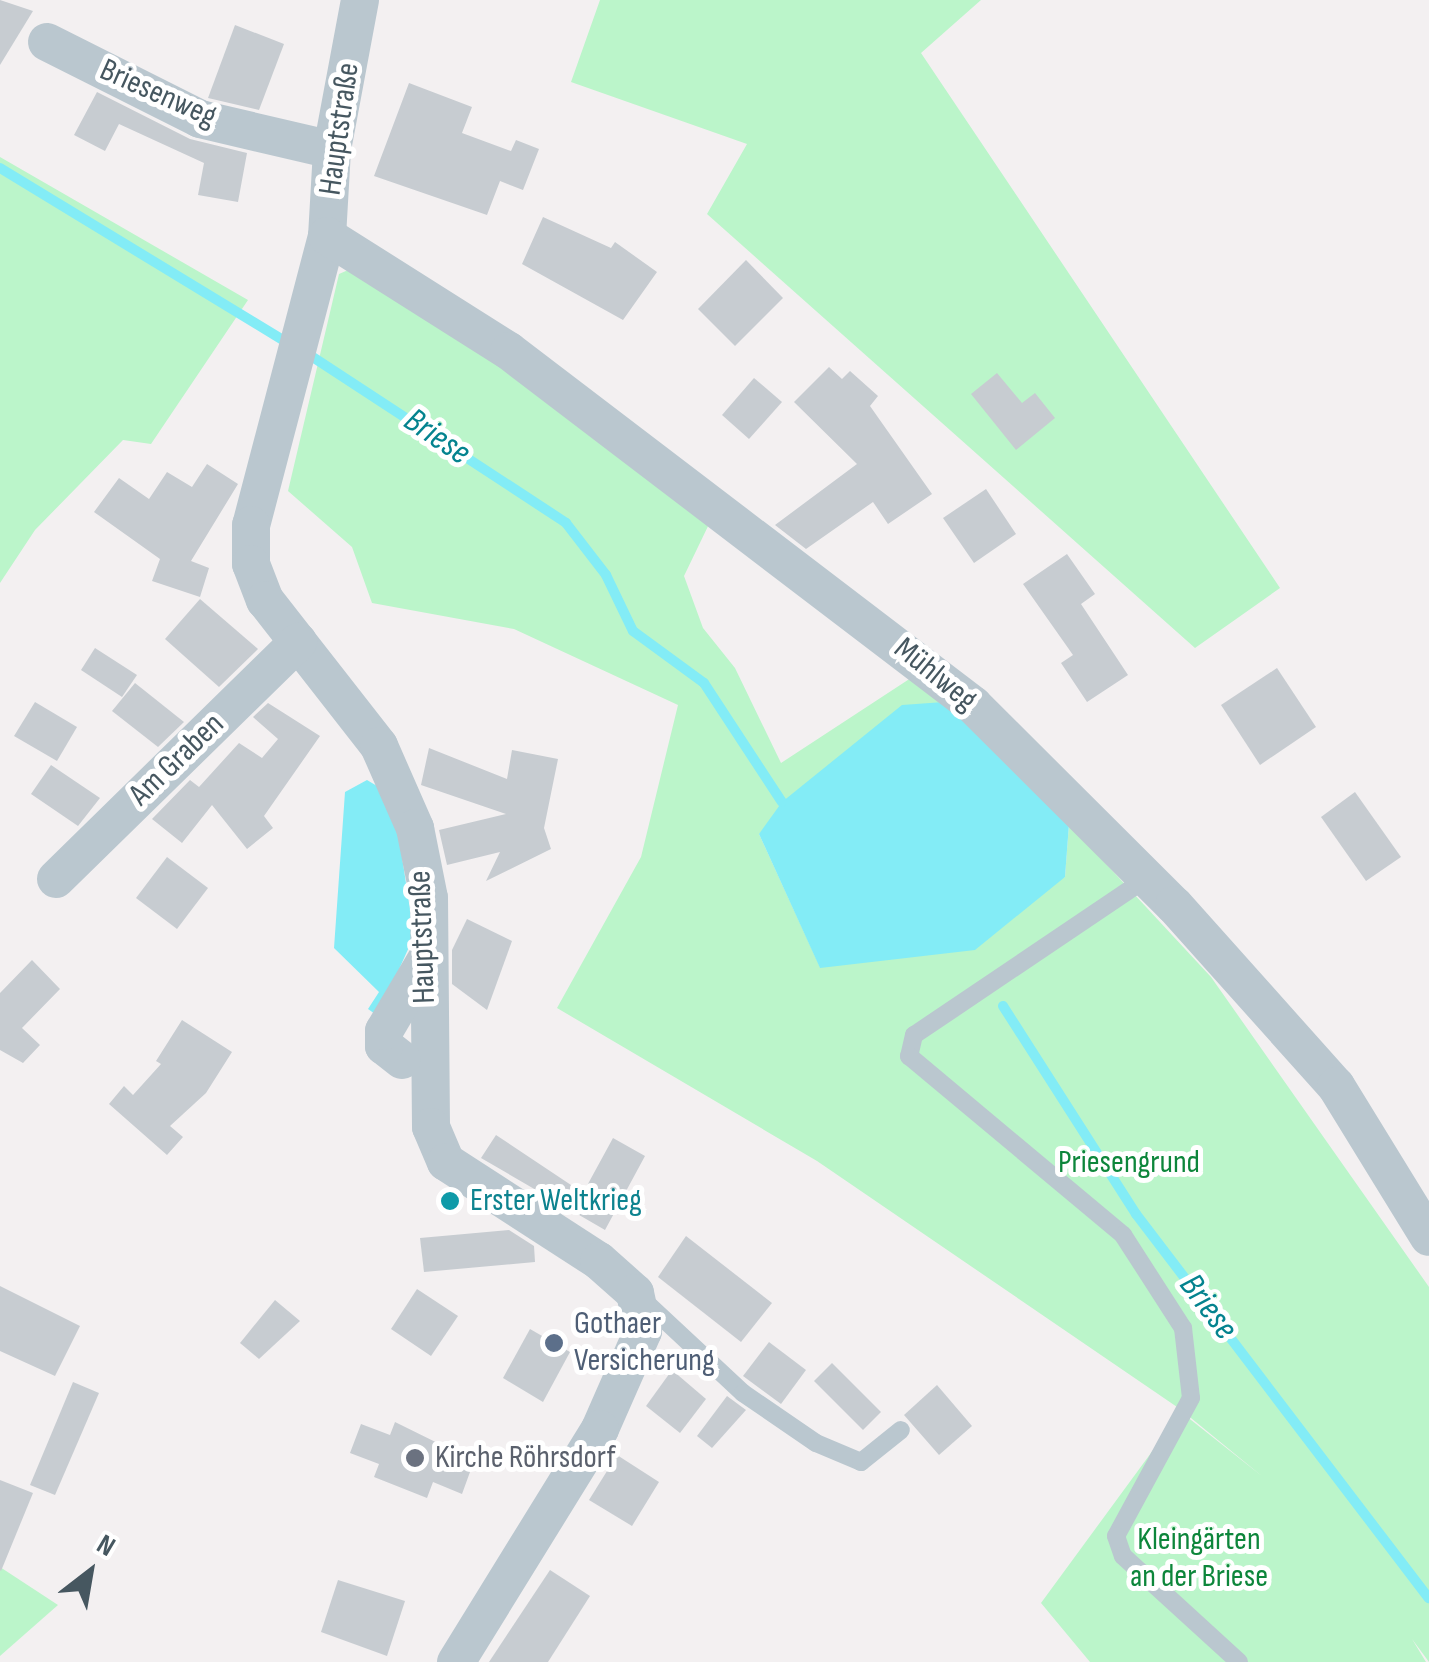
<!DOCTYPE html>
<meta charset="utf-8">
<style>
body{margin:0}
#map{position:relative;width:1429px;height:1662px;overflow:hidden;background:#f3f0f1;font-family:"Sofia Sans Condensed",sans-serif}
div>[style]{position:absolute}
.green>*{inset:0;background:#bbf5ca}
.water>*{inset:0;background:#83ecf6}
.stream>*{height:10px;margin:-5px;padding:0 5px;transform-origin:5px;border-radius:5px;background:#83ecf6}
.building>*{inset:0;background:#c7ccd1}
.service>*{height:18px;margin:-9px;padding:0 9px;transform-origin:9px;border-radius:9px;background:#bac7cf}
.minor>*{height:38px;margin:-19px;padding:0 19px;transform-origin:19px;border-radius:19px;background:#bac7cf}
.dots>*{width:28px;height:28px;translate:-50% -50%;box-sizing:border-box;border:5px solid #fff;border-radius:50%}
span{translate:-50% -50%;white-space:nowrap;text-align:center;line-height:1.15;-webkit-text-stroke:10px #fff;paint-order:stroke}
.street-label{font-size:32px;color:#465760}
.park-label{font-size:32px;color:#0d863b}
.culture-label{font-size:32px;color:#0d838f}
.left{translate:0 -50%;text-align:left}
.service-label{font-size:32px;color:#4e5e75}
.worship-label{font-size:32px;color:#5b616d}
.water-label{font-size:35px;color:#04838f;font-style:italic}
.north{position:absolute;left:40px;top:1522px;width:100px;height:100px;-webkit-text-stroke:8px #fff;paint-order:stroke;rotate:31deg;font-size:28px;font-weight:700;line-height:40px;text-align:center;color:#465760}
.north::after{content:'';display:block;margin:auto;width:35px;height:45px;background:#465760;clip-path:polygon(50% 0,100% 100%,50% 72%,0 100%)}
</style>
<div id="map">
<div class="green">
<div style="clip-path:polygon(600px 0,981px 0,921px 53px,1280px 588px,1195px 648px,707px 214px,747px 144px,571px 82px)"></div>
<div style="clip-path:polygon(0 157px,248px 300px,151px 444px,123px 440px,35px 530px,0 583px)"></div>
<div style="clip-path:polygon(355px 267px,382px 279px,711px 520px,684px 576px,703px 628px,735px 668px,781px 763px,917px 674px,944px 702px,759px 834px,820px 967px,1065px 877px,1069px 824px,1211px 977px,1429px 1287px,1429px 1662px,1412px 1639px,1426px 1662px,1090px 1662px,1041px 1603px,1181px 1412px,1263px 1477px,1180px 1409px,817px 1161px,557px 1008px,641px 857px,678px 705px,514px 629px,372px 603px,352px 547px,288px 491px,339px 274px)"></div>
<div style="clip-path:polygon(0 1567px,58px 1605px,0 1656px)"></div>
</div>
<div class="water">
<div style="clip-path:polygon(944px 702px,1069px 824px,1065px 877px,975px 950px,820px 968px,759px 834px,782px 802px,902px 705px)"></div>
<div style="clip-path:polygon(367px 780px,382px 789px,399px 837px,414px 936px,378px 1016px,368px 1009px,379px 992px,334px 948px,345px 792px)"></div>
</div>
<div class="stream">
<div style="left:0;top:168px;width:339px;rotate:31.3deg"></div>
<div style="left:305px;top:352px;width:312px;rotate:33.2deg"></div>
<div style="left:566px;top:523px;width:66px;rotate:52.4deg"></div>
<div style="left:606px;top:575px;width:62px;rotate:64.3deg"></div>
<div style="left:633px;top:631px;width:88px;rotate:36.2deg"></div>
<div style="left:704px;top:683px;width:142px;rotate:56.8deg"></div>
<div style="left:1003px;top:1006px;width:247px;rotate:57.4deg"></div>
<div style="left:1136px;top:1214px;width:483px;rotate:52.7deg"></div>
</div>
<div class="building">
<div style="clip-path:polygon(0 0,33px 11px,0 65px)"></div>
<div style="clip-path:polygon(235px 25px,284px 44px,259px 110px,208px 98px)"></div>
<div style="clip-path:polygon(409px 83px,472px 107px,462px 133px,511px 151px,516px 140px,539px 149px,523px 190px,500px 181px,487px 215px,374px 176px)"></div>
<div style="clip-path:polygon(97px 92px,190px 139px,247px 153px,238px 202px,198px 195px,204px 163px,119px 124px,105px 151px,74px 135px)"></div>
<div style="clip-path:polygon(543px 217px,611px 248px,615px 242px,657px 272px,623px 320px,522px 264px)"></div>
<div style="clip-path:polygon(746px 260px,783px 298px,735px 346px,698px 309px)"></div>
<div style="clip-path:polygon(829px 367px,842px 379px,850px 371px,878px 396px,870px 406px,932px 494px,888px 524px,873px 502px,806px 549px,775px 525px,857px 464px,794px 402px)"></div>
<div style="clip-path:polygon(997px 373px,1022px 403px,1035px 393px,1055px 418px,1016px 450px,971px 394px)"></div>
<div style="clip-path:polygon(754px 378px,782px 402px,749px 439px,722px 415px)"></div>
<div style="clip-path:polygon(207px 464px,238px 484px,191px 561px,209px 568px,200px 597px,152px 581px,160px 559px,94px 512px,119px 478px,149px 499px,167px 472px,192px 487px)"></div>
<div style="clip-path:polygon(986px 489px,1016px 534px,974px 563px,943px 518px)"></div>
<div style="clip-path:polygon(1067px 554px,1095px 594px,1081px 604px,1128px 675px,1087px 702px,1061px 663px,1073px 655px,1023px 584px)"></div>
<div style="clip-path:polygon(200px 599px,258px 649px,219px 687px,165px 639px)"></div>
<div style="clip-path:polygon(95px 648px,137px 675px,122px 697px,81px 670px)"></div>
<div style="clip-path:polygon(1277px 668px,1316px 727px,1260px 765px,1221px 705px)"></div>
<div style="clip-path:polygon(135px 683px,184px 722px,158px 747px,112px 711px)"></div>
<div style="clip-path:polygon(35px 702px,77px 727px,57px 761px,14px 736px)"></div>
<div style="clip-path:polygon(268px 703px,320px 736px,264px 816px,273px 828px,247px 849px,212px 805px,182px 843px,152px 819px,190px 780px,199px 787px,239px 743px,262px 758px,278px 739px,253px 717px)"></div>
<div style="clip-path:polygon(429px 748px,507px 779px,512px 750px,558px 759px,544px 828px,551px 849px,486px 881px,500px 852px,447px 865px,439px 830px,506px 814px,421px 785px)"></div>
<div style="clip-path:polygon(51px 765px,100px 798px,78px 826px,31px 794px)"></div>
<div style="clip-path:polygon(1355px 792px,1401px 857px,1366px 881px,1321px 817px)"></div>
<div style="clip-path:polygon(167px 857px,208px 888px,177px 929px,136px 898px)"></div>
<div style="clip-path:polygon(467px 919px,512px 941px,487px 1010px,452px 984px,452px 950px)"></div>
<div style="clip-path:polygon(32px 960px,60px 989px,22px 1028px,40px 1045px,23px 1063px,0 1050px,0 993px)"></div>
<div style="clip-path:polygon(182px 1020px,232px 1052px,206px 1093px,170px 1126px,183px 1137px,167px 1155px,109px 1104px,124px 1086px,133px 1095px,161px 1064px,156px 1061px)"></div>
<div style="clip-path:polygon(496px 1135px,583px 1193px,613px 1138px,645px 1156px,605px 1230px,481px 1158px)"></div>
<div style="clip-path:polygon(509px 1230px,534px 1246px,535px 1262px,424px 1272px,420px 1238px)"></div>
<div style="clip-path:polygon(686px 1236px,772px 1303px,741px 1342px,658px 1277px)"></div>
<div style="clip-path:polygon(0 1286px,80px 1326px,55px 1376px,0 1351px)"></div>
<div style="clip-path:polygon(417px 1289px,458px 1316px,431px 1356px,391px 1329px)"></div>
<div style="clip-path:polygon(275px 1300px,300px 1321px,259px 1359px,240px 1343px)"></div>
<div style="clip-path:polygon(530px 1329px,570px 1352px,543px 1402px,503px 1378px)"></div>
<div style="clip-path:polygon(769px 1342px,806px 1370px,781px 1404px,743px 1376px)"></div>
<div style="clip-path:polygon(832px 1363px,881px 1412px,863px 1430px,814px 1381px)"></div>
<div style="clip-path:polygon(672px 1370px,706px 1399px,680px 1433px,646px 1406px)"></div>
<div style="clip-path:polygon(73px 1382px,99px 1393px,55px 1495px,30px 1485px)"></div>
<div style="clip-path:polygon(937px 1385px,972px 1426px,939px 1455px,904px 1415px)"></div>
<div style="clip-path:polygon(727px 1396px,746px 1410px,712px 1448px,697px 1436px)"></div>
<div style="clip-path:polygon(395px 1422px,474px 1461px,462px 1494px,433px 1482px,427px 1498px,374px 1477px,379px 1464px,350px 1453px,361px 1424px,390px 1435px)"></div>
<div style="clip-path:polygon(617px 1455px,659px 1482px,632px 1526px,589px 1500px)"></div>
<div style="clip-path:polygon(0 1480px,33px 1493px,1px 1571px,0 1570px)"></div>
<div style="clip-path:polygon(550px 1570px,590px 1596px,548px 1662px,489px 1662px)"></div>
<div style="clip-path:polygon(338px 1580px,405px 1601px,387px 1656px,321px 1632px)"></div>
</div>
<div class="service">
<div style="left:1147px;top:878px;width:281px;rotate:146deg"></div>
<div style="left:914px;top:1035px;width:22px;rotate:103deg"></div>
<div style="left:909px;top:1056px;width:279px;rotate:39.9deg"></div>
<div style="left:1123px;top:1235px;width:111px;rotate:57.2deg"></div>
<div style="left:1183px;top:1328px;width:70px;rotate:83.5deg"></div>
<div style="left:1191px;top:1398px;width:157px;rotate:118.5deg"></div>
<div style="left:1116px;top:1536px;width:21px;rotate:71deg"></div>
<div style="left:1123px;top:1556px;width:157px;rotate:42.4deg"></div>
<div style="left:639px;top:1296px;width:142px;rotate:43deg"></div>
<div style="left:743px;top:1393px;width:88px;rotate:34.4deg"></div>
<div style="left:816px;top:1443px;width:49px;rotate:22.9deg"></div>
<div style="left:861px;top:1462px;width:51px;rotate:-38.7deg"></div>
</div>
<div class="minor">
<div style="left:360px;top:0;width:153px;rotate:100.6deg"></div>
<div style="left:332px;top:150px;width:86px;rotate:93.3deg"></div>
<div style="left:327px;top:236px;width:299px;rotate:104.7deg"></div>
<div style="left:251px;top:525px;width:39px;rotate:90deg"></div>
<div style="left:251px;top:564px;width:39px;rotate:69deg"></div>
<div style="left:265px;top:600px;width:185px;rotate:52deg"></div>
<div style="left:379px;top:746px;width:90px;rotate:66.3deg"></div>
<div style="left:415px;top:828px;width:71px;rotate:78.7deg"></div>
<div style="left:429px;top:898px;width:229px;rotate:89.5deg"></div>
<div style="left:431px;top:1127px;width:38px;rotate:67deg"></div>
<div style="left:446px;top:1162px;width:182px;rotate:32.9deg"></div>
<div style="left:599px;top:1261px;width:48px;rotate:41.6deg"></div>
<div style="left:635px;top:1293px;width:39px;rotate:78deg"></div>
<div style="left:643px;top:1331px;width:107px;rotate:113.7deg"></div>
<div style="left:600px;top:1429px;width:274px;rotate:121.7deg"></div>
<div style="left:47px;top:42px;width:171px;rotate:26.7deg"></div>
<div style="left:200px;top:119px;width:136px;rotate:13.2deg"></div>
<div style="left:327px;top:236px;width:215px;rotate:32.3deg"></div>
<div style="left:509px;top:351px;width:584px;rotate:37.34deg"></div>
<div style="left:973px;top:705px;width:284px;rotate:44.9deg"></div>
<div style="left:1174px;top:905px;width:243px;rotate:48.2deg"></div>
<div style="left:1336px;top:1086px;width:177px;rotate:58.4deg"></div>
<div style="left:56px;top:879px;width:339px;rotate:-44.4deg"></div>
<div style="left:402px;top:1060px;width:23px;rotate:-142deg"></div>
<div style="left:384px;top:1046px;width:15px;rotate:-90deg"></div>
<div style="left:384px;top:1031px;width:82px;rotate:-59.4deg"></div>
</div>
<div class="dots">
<div style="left:450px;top:1201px;background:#0f9aa8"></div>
<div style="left:554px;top:1343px;background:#5c6f8a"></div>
<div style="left:415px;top:1458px;background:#6b7280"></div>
</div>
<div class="street-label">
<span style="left:158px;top:94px;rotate:24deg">Briesenweg</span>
<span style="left:340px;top:129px;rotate:-82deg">Hauptstraße</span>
<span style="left:935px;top:675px;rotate:39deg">Mühlweg</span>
<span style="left:177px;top:760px;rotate:-44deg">Am Graben</span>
<span style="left:423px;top:937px;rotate:-92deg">Hauptstraße</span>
</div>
<div class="park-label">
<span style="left:1129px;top:1163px">Priesengrund</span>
<span style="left:1199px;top:1559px">Kleingärten<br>an der Briese</span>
</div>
<div class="culture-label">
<span class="left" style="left:470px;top:1201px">Erster Weltkrieg</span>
</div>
<div class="service-label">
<span class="left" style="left:574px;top:1343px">Gothaer<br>Versicherung</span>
</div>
<div class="worship-label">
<span class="left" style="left:435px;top:1458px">Kirche Röhrsdorf</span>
</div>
<div class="water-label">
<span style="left:437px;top:437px;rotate:34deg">Briese</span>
<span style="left:1208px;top:1307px;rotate:53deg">Briese</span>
</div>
<div class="north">N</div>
</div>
